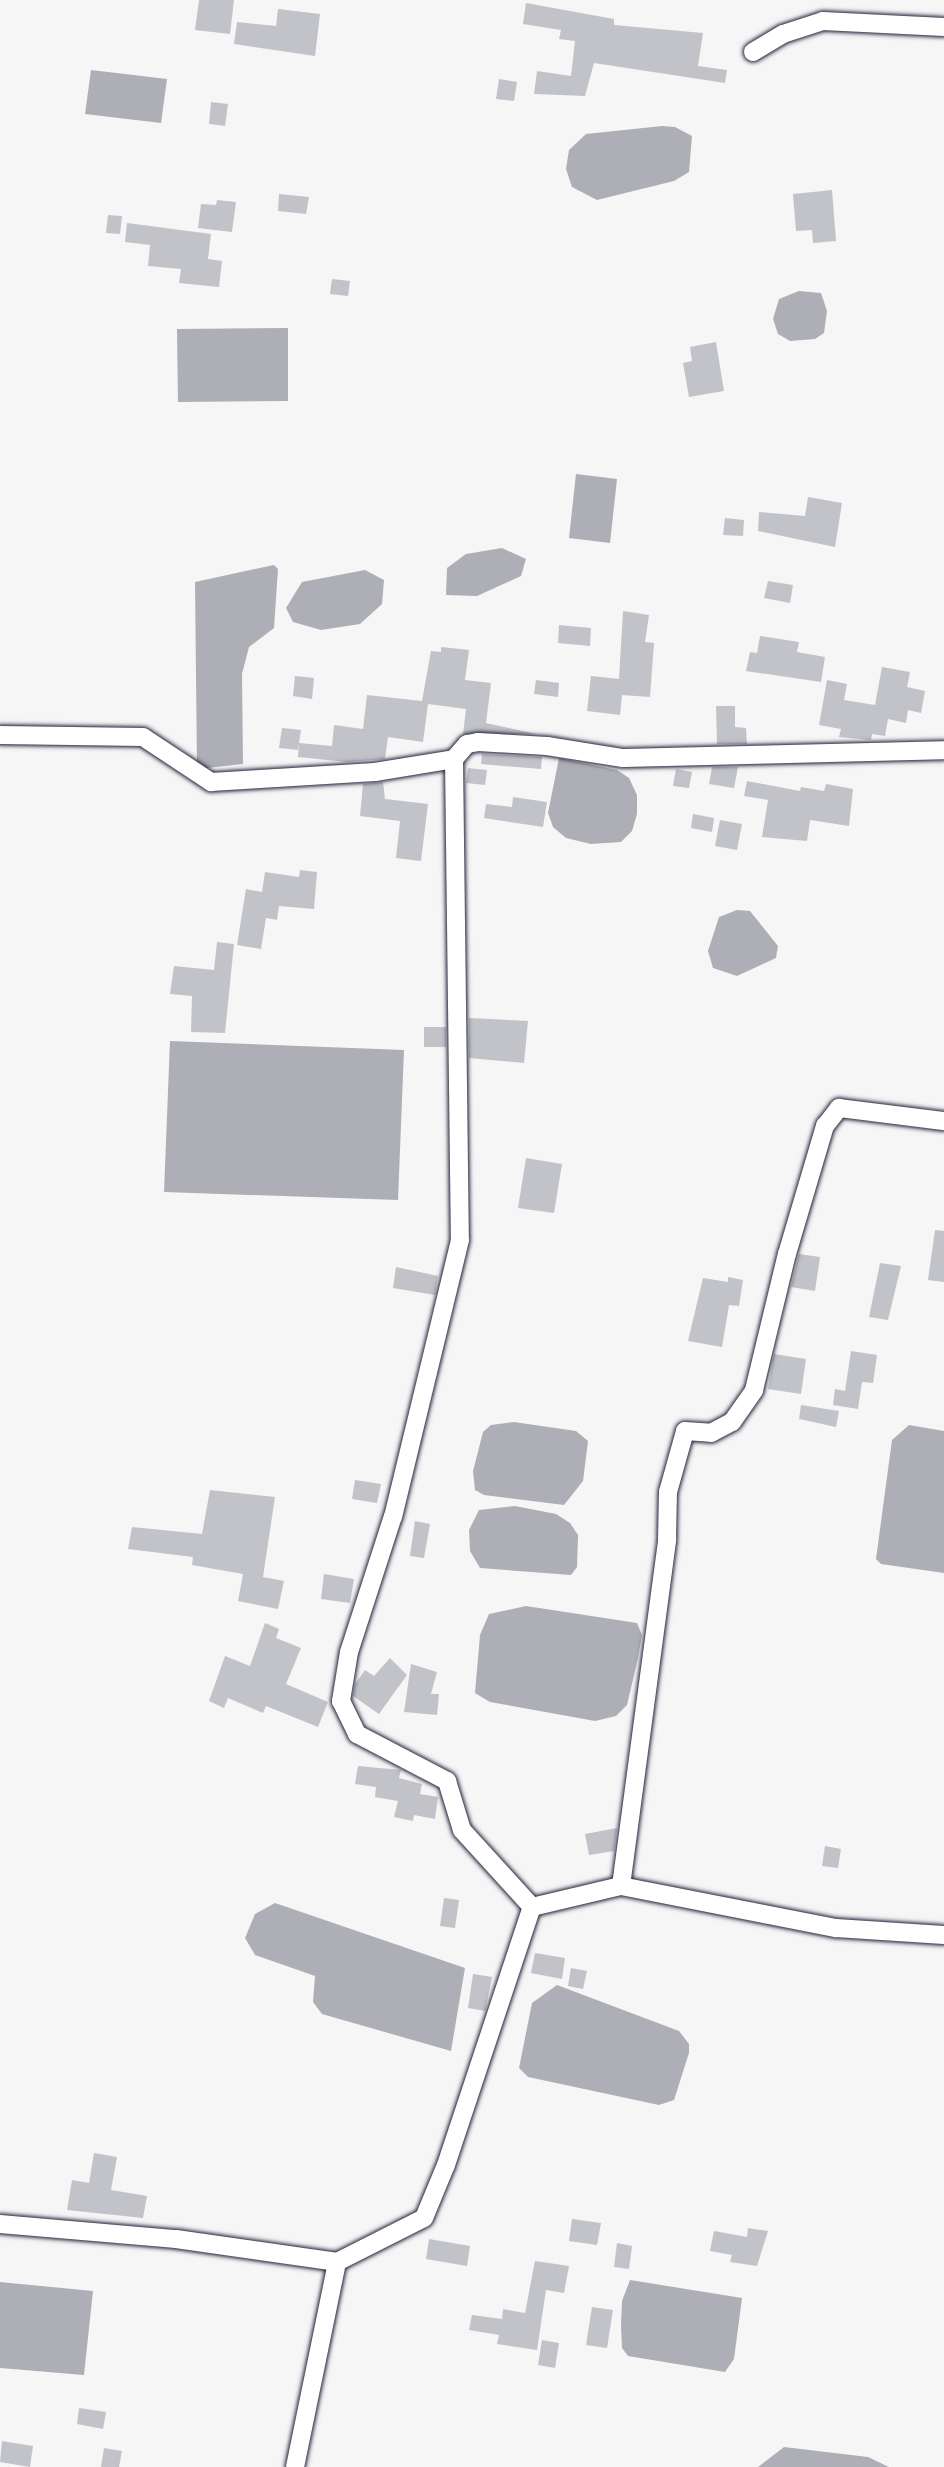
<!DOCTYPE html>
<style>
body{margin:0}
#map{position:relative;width:944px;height:2467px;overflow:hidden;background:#f6f6f7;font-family:Delius,sans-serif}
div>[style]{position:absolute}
.water>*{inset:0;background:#aeaeb7}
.building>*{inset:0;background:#c2c2c9}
.roads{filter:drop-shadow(0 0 2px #22223b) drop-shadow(0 0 2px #22223b)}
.minor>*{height:18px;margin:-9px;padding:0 9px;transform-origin:9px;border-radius:9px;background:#fff}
span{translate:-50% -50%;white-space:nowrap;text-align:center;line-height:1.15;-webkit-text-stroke:5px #fff;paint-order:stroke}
</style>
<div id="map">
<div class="water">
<div style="clip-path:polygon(91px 70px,167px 79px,161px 123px,85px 114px)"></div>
<div style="clip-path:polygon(662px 126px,675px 127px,692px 136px,689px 172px,674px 181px,597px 200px,572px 187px,566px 169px,569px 150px,586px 134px)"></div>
<div style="clip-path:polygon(799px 291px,821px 293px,827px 311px,824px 333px,815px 339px,790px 341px,778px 334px,773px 319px,779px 299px)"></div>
<div style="clip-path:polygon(288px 328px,288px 401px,178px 402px,177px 329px)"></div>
<div style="clip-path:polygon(576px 474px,617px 479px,610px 543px,569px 538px)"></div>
<div style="clip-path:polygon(502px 548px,526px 559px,521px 576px,477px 596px,446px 595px,447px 568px,466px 554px)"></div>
<div style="clip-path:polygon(274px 565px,278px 569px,274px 628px,249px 647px,242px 674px,243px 764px,197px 769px,195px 582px)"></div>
<div style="clip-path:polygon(365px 570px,384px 580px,382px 604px,360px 624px,321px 630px,293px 622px,286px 608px,302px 582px)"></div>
<div style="clip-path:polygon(559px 758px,617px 770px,629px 778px,637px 795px,637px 814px,632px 831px,621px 842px,591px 844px,566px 838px,553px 827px,548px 813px)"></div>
<div style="clip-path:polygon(737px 910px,750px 911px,778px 946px,776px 958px,737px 976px,713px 968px,708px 951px,719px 917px)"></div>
<div style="clip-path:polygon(170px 1041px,404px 1050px,398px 1200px,164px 1192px)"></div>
<div style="clip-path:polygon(514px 1422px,576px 1431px,588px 1441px,583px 1481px,564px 1505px,484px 1495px,475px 1490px,473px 1471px,483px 1432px,491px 1425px)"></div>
<div style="clip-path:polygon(909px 1425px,944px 1431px,944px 1573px,881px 1564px,876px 1559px,892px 1440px)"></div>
<div style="clip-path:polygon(515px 1506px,556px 1514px,570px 1523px,578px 1535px,577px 1567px,571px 1575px,480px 1568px,470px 1551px,469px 1530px,479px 1510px)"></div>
<div style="clip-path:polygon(526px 1606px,637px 1623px,642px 1635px,638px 1658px,627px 1705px,616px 1716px,595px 1721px,490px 1702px,475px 1693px,480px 1635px,489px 1614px)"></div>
<div style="clip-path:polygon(275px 1903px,465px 1968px,451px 2051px,322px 2014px,313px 2002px,315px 1976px,255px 1955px,245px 1938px,255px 1914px)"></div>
<div style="clip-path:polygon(557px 1985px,679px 2031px,689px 2044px,689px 2053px,674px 2100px,659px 2105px,528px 2077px,519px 2068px,532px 2003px)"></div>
<div style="clip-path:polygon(630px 2280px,742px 2298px,734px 2359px,725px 2372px,628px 2356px,622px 2348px,621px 2326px,622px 2301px)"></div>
<div style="clip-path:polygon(0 2282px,93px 2291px,84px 2375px,0 2368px)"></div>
<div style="clip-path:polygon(784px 2447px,868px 2457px,889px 2467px,758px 2467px)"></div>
</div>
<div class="building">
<div style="clip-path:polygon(199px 0,234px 0,230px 34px,195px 30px)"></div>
<div style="clip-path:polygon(526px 3px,614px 19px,614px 25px,703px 33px,698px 66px,727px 70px,725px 83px,594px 63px,585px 96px,534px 94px,537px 71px,571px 76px,575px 41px,559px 39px,561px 30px,523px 24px)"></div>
<div style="clip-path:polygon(278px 9px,320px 14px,315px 56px,234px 44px,237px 22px,276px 26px)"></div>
<div style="clip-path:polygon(499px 79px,517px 82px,514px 101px,496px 99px)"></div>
<div style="clip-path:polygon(211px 102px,228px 104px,225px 126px,209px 124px)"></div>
<div style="clip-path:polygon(832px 190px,836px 241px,813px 243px,812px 230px,796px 231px,793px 194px)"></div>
<div style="clip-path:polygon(279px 194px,309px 197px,306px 214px,278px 211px)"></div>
<div style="clip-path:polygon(217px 200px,236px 202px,232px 232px,198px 228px,201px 204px,216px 205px)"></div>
<div style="clip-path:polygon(108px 215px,122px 216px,120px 234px,106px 233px)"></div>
<div style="clip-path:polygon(127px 223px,211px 234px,208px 259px,222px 261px,219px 287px,179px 283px,181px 269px,148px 266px,150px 245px,125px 242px)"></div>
<div style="clip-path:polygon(332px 279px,350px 281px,348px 296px,330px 294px)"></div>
<div style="clip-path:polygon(716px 342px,724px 391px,689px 397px,683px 363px,692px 361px,690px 347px)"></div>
<div style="clip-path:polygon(808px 497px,842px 503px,835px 547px,758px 531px,759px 512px,805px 516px)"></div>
<div style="clip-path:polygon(725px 518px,744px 520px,743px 536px,723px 535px)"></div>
<div style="clip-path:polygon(768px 581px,793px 585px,790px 603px,764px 598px)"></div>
<div style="clip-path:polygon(623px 611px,649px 615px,645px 642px,654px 643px,650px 697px,622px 695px,620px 715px,587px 711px,591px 676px,619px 679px)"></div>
<div style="clip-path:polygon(559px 625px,591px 628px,590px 646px,558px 643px)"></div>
<div style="clip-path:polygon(760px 636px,799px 642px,797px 652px,825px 657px,821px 682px,746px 671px,750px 652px,757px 653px)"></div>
<div style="clip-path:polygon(441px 647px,469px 650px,465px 680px,491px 683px,486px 723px,536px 734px,463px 734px,466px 709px,428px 704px,423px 742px,388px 737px,385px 759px,347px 762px,298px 757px,299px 743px,332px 746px,334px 725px,363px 729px,367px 695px,422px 701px,431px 651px,441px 652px)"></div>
<div style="clip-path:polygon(882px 667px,910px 672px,907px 687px,925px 691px,921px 713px,908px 710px,906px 723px,888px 719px,885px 736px,872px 734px,871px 740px,839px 737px,841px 729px,819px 725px,827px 680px,847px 684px,844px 700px,875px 705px)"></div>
<div style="clip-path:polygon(295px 676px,314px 678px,312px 699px,293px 696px)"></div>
<div style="clip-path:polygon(536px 680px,559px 683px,558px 697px,534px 694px)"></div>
<div style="clip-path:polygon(716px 706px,735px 706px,735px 727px,746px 728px,747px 744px,717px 744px)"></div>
<div style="clip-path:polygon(282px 728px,301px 730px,298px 750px,279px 748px)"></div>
<div style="clip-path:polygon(482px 754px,542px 757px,541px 769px,481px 764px)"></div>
<div style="clip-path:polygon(712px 767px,738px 767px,734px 788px,709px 784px)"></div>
<div style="clip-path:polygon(468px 768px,487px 770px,485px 785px,466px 783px)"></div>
<div style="clip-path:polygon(676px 769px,692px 772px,689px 788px,673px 786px)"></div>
<div style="clip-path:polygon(747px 781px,800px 791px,801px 787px,824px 791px,826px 784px,853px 789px,849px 826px,810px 820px,807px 841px,762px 837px,768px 800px,744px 796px)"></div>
<div style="clip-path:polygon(383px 782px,385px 799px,428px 804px,421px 861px,396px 858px,400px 821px,360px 816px,363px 784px)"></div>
<div style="clip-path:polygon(513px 797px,547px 802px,543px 827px,484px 818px,486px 804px,512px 807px)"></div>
<div style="clip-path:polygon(693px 814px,714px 818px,712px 832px,691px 828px)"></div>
<div style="clip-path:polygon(720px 820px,742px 824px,737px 850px,715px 846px)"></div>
<div style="clip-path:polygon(300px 870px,317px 872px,314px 909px,279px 906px,277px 920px,266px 918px,261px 949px,237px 945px,246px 889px,262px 892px,265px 872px,299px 877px)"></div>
<div style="clip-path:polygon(217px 942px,234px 944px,225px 1033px,191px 1032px,192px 996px,170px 994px,174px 966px,214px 970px)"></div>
<div style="clip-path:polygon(469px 1018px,528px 1021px,524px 1063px,469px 1058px)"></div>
<div style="clip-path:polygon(424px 1027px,446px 1027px,446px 1047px,424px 1047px)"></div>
<div style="clip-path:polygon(526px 1158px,562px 1164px,554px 1213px,518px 1208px)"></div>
<div style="clip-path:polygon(935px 1230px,944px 1231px,944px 1282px,928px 1280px)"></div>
<div style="clip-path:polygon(799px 1254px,820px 1257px,815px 1291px,791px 1287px)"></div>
<div style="clip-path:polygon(880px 1263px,901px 1266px,888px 1320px,869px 1317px)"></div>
<div style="clip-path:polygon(396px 1267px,438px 1276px,435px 1295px,393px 1288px)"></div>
<div style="clip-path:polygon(728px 1277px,743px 1280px,739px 1306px,729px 1305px,722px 1347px,688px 1341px,703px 1278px,728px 1282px)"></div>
<div style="clip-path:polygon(851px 1351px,877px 1355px,873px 1383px,862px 1382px,858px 1409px,833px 1405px,835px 1389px,845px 1391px)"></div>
<div style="clip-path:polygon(774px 1354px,806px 1359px,801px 1394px,768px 1389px)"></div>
<div style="clip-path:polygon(801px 1405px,839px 1411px,836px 1427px,799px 1419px)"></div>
<div style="clip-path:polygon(355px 1480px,381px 1484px,377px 1503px,352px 1499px)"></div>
<div style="clip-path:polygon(210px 1490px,275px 1497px,263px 1577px,284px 1581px,278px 1609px,238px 1601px,243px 1574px,192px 1565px,193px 1557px,128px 1549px,132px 1527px,202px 1534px)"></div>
<div style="clip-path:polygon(415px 1521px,430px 1524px,424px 1558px,410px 1556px)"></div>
<div style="clip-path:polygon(324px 1574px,354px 1579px,350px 1603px,321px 1599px)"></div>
<div style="clip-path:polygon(265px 1623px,279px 1629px,276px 1638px,301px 1648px,286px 1684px,328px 1702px,318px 1727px,266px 1706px,263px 1713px,228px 1698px,224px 1708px,209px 1701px,225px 1656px,250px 1666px)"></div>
<div style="clip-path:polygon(390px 1658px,407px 1675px,379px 1714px,353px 1696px,355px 1684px,365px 1670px,374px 1676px)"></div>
<div style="clip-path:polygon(411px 1664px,437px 1672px,431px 1694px,439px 1694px,437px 1715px,404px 1712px)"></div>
<div style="clip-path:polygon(358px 1766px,401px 1770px,399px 1778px,422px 1784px,420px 1794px,438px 1797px,435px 1819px,414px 1815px,413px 1821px,394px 1817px,398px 1801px,375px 1797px,376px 1787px,355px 1784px)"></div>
<div style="clip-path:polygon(617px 1828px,614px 1851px,589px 1855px,585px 1834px)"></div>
<div style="clip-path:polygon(825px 1846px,841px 1849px,838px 1868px,822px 1866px)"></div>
<div style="clip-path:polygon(444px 1898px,459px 1900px,455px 1928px,440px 1926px)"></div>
<div style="clip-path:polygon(535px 1953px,565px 1958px,562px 1979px,531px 1973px)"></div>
<div style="clip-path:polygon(571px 1968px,587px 1971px,583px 1989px,568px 1986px)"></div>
<div style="clip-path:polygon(473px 1974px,492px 1977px,485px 2011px,468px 2008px)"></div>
<div style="clip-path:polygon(94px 2153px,117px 2157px,111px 2190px,147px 2196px,143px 2218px,67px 2210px,72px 2180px,89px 2183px)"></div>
<div style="clip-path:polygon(572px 2219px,601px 2223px,597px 2245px,569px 2241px)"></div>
<div style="clip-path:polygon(748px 2228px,768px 2231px,757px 2266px,730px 2262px,732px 2255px,710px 2251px,714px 2231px,747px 2237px)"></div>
<div style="clip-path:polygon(429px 2239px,470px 2246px,467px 2266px,426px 2259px)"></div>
<div style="clip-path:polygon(617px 2243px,632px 2246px,629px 2269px,614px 2267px)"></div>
<div style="clip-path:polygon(535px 2261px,569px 2266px,564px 2293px,546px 2290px,537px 2350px,497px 2344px,499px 2335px,469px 2330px,472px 2315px,502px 2319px,503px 2309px,525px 2313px)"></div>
<div style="clip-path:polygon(592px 2307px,613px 2310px,607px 2348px,586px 2345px)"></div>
<div style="clip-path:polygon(542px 2340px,559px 2343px,555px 2368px,538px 2365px)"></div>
<div style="clip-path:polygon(79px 2408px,106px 2412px,103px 2429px,77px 2424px)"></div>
<div style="clip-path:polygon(2px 2441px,33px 2446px,30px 2467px,0 2462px)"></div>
<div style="clip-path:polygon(104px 2448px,122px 2451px,119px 2467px,101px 2467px)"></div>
</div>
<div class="roads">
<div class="minor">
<div style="left:753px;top:52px;width:35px;rotate:-31deg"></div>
<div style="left:783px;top:34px;width:42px;rotate:-18deg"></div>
<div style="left:823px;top:21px;width:121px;rotate:2.8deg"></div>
<div style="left:0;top:735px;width:143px;rotate:0.8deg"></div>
<div style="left:143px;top:737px;width:82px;rotate:33.5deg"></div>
<div style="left:211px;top:782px;width:164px;rotate:-3.5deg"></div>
<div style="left:375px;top:772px;width:80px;rotate:-9.3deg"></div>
<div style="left:454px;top:759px;width:20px;rotate:-49deg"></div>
<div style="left:467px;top:744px;width:11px;rotate:-10deg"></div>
<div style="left:478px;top:742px;width:69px;rotate:3.3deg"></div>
<div style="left:547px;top:746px;width:77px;rotate:9deg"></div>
<div style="left:623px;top:758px;width:321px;rotate:-1.4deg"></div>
<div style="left:454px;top:759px;width:481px;rotate:89.3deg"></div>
<div style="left:460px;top:1240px;width:284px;rotate:103.6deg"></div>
<div style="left:393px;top:1516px;width:143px;rotate:107.9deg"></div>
<div style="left:349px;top:1652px;width:50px;rotate:99.3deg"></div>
<div style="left:341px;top:1701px;width:37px;rotate:64deg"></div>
<div style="left:357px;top:1734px;width:102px;rotate:27.6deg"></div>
<div style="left:447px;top:1781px;width:51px;rotate:73deg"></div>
<div style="left:462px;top:1830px;width:104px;rotate:47.7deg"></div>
<div style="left:621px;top:1886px;width:350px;rotate:-82.4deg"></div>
<div style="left:667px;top:1539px;width:47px;rotate:-88.8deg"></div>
<div style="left:668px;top:1492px;width:63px;rotate:-74.4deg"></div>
<div style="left:685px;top:1431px;width:26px;rotate:4deg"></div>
<div style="left:711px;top:1433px;width:24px;rotate:-28deg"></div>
<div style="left:732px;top:1422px;width:39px;rotate:-55deg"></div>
<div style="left:754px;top:1390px;width:140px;rotate:-76.4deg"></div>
<div style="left:787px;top:1254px;width:134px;rotate:-73.5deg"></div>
<div style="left:825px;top:1126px;width:23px;rotate:-52deg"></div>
<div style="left:839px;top:1108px;width:106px;rotate:7.1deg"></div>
<div style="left:0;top:2224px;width:177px;rotate:4.9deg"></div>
<div style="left:176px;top:2239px;width:163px;rotate:8.1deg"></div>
<div style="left:337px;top:2262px;width:97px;rotate:-26.8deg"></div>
<div style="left:424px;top:2218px;width:57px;rotate:-67.5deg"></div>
<div style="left:446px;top:2165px;width:272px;rotate:-71.6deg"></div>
<div style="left:532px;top:1907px;width:91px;rotate:-13.3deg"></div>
<div style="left:621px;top:1886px;width:219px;rotate:11.1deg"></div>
<div style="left:836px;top:1928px;width:108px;rotate:3.7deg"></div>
<div style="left:295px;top:2467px;width:209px;rotate:-78.4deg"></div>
</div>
</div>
</div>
